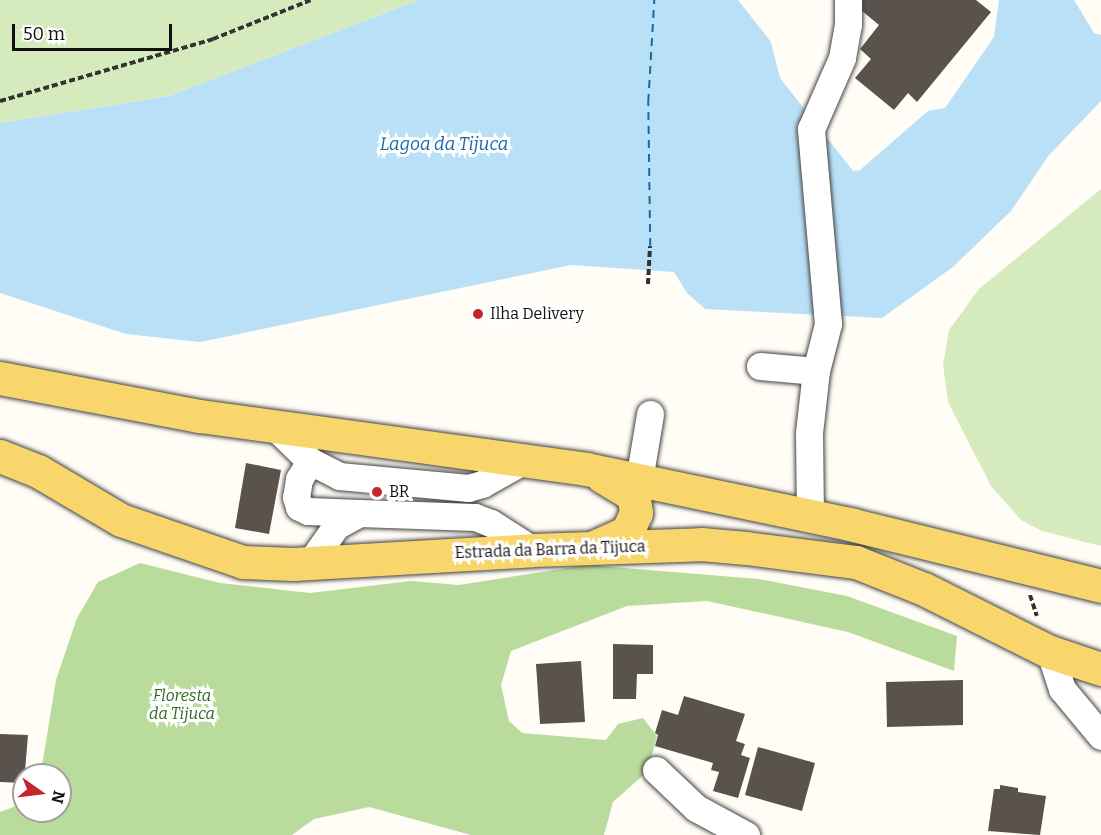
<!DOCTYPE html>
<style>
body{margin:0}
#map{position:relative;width:1101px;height:835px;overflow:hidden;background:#fffdf5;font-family:Bitter,serif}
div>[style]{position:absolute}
.green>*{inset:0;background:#d5ebbd}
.forest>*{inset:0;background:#b9dc9c}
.water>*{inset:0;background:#b9e0f7}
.ferry>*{height:1.5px;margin-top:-0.75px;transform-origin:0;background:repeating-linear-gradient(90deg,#1768a6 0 8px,transparent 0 14px)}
.building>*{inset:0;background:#5a524d}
.path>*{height:4px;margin-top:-2px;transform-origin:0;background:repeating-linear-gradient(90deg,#333 0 6px,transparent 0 9px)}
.roads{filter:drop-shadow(0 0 2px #444) drop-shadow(0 0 2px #444)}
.minor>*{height:27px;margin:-13.5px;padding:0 13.5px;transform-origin:13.5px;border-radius:13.5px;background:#fff}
.major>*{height:33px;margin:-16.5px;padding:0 16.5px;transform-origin:16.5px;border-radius:16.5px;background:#f9d66b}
.dots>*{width:16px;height:16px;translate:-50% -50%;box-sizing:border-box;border:3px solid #fff;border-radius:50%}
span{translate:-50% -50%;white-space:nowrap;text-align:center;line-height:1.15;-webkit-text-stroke:6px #fff;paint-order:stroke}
.poi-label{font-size:16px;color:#111}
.left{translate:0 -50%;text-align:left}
.street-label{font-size:16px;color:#111}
.park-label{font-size:16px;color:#2f6b1f;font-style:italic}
.water-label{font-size:18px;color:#1768a6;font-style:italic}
.north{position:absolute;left:12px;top:763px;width:60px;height:60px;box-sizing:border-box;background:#fff;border:2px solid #a0a0a0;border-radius:50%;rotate:104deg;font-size:16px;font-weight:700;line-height:24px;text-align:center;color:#111}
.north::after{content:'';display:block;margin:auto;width:21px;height:27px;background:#c4262e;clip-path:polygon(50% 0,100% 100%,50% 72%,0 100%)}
.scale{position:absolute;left:12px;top:24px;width:160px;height:27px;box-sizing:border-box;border:3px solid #111;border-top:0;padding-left:8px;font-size:18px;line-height:21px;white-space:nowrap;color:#111;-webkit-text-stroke:4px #fff;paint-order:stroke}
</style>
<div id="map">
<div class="green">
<div style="clip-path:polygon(0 0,419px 0,169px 96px,0 123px)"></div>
<div style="clip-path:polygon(1101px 189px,1101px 546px,1042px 531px,1021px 520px,991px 486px,948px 402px,943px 365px,949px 330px,979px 289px)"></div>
</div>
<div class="forest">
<div style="clip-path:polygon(140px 563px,220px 583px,310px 593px,411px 581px,459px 585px,587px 565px,759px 579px,847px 596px,957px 636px,954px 671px,848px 632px,707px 601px,627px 606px,511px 651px,501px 685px,509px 721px,522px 733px,606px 740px,618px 724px,643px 718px,657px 736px,648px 771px,613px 802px,604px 835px,471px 835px,369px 807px,314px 819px,292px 835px,0 835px,0 812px,24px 803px,24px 811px,60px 811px,60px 775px,38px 775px,42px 766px,56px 680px,77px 618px,98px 582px)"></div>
</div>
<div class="water">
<div style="clip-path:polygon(419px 0,738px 0,771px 42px,780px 78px,853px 171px,860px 170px,928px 111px,945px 108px,994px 37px,999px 0,1074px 0,1094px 33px,1101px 35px,1101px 101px,1049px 155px,1011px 211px,953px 267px,882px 318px,705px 309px,687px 293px,674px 272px,571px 265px,200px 342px,126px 334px,0 293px,0 123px,169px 96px)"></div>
</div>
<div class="ferry">
<div style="left:650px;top:246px;width:144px;rotate:-90.8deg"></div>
<div style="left:648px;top:102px;width:102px;rotate:-86.6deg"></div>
</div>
<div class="building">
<div style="clip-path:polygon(861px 0,976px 0,991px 12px,917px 102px,908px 93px,894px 110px,855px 78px,871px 59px,860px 49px,879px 25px,856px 6px)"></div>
<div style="clip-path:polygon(246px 463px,281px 470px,269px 534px,235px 528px)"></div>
<div style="clip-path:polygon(613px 644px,653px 645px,653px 674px,637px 674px,636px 699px,613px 699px)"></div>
<div style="clip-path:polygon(581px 661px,585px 722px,540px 724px,536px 664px)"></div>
<div style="clip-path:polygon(963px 680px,963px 725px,887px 727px,886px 682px)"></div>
<div style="clip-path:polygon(684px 696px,745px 714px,736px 741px,745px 744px,741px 755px,750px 758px,738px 798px,713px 791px,719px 772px,711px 770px,713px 763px,655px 746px,658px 735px,655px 733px,662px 710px,678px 715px)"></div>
<div style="clip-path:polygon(0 734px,28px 735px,24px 783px,0 782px)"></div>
<div style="clip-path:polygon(758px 747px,815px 763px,802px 811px,745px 795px)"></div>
<div style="clip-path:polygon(1000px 785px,1018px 788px,1018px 792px,1046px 796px,1040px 835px,988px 831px,994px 789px,1000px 789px)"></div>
</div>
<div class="path">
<div style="left:0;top:101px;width:222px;rotate:-16.2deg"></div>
<div style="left:213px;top:39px;width:105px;rotate:-21.7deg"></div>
<div style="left:648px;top:284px;width:38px;rotate:-87deg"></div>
<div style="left:1030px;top:595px;width:22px;rotate:72deg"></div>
</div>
<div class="roads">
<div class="minor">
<div style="left:760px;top:366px;width:56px;rotate:5.1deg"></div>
<div style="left:273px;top:425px;width:52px;rotate:44.2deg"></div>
<div style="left:310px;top:461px;width:33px;rotate:27deg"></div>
<div style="left:339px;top:476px;width:130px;rotate:5.3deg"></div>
<div style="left:468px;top:488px;width:15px;rotate:-16deg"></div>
<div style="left:482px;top:484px;width:47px;rotate:-29.3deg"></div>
<div style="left:310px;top:461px;width:21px;rotate:121deg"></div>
<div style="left:299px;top:479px;width:18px;rotate:99deg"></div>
<div style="left:296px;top:497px;width:10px;rotate:73deg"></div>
<div style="left:299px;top:507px;width:10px;rotate:24deg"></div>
<div style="left:308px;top:511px;width:51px;rotate:2.2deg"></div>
<div style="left:639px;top:480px;width:67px;rotate:-80.5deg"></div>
<div style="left:810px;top:516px;width:83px;rotate:-90.7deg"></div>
<div style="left:809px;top:433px;width:62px;rotate:-83.6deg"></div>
<div style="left:816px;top:371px;width:49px;rotate:-75.7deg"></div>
<div style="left:828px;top:324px;width:196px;rotate:-95deg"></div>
<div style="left:811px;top:129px;width:77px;rotate:-66.4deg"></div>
<div style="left:842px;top:58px;width:34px;rotate:-80deg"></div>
<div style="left:848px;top:25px;width:25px;rotate:-90deg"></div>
<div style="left:310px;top:563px;width:45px;rotate:-54.9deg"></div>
<div style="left:336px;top:526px;width:26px;rotate:-29deg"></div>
<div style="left:359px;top:513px;width:116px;rotate:2deg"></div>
<div style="left:475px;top:517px;width:17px;rotate:21deg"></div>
<div style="left:491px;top:523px;width:50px;rotate:32.7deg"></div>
<div style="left:1050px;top:652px;width:39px;rotate:72deg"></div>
<div style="left:1062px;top:689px;width:61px;rotate:50.3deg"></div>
<div style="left:656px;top:770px;width:55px;rotate:43.5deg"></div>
<div style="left:696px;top:808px;width:57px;rotate:28.4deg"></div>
</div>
<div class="major">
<div style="left:0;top:378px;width:204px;rotate:10.8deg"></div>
<div style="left:200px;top:416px;width:390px;rotate:7.8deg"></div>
<div style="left:586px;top:469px;width:273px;rotate:11.8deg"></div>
<div style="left:853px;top:525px;width:255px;rotate:13.8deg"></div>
<div style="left:0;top:456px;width:41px;rotate:21.5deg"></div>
<div style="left:38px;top:471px;width:96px;rotate:30.6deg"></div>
<div style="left:121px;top:520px;width:129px;rotate:19deg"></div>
<div style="left:243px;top:562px;width:50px;rotate:2.3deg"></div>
<div style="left:293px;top:564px;width:240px;rotate:-3.3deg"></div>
<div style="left:533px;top:550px;width:168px;rotate:-2deg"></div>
<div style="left:701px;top:544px;width:45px;rotate:5.1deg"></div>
<div style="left:746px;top:548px;width:111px;rotate:7.3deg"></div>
<div style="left:856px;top:562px;width:73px;rotate:21.7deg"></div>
<div style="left:924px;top:589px;width:141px;rotate:26.6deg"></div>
<div style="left:1050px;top:652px;width:54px;rotate:18.4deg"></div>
<div style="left:596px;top:546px;width:34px;rotate:-24deg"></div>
<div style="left:627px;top:532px;width:21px;rotate:-65deg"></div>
<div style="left:636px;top:513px;width:14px;rotate:-98deg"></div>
<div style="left:634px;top:499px;width:7px;rotate:-124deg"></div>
<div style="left:630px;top:493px;width:33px;rotate:-149deg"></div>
</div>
</div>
<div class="dots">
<div style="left:478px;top:314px;background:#c4262e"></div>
<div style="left:377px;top:492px;background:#c4262e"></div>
</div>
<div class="poi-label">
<span class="left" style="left:490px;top:314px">Ilha Delivery</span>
<span class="left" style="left:389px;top:492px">BR</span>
</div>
<div class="street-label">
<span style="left:550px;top:550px;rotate:-2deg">Estrada da Barra da Tijuca</span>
</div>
<div class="park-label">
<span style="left:182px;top:705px">Floresta<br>da Tijuca</span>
</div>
<div class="water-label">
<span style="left:444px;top:144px">Lagoa da Tijuca</span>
</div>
<div class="north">N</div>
<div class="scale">50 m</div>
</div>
